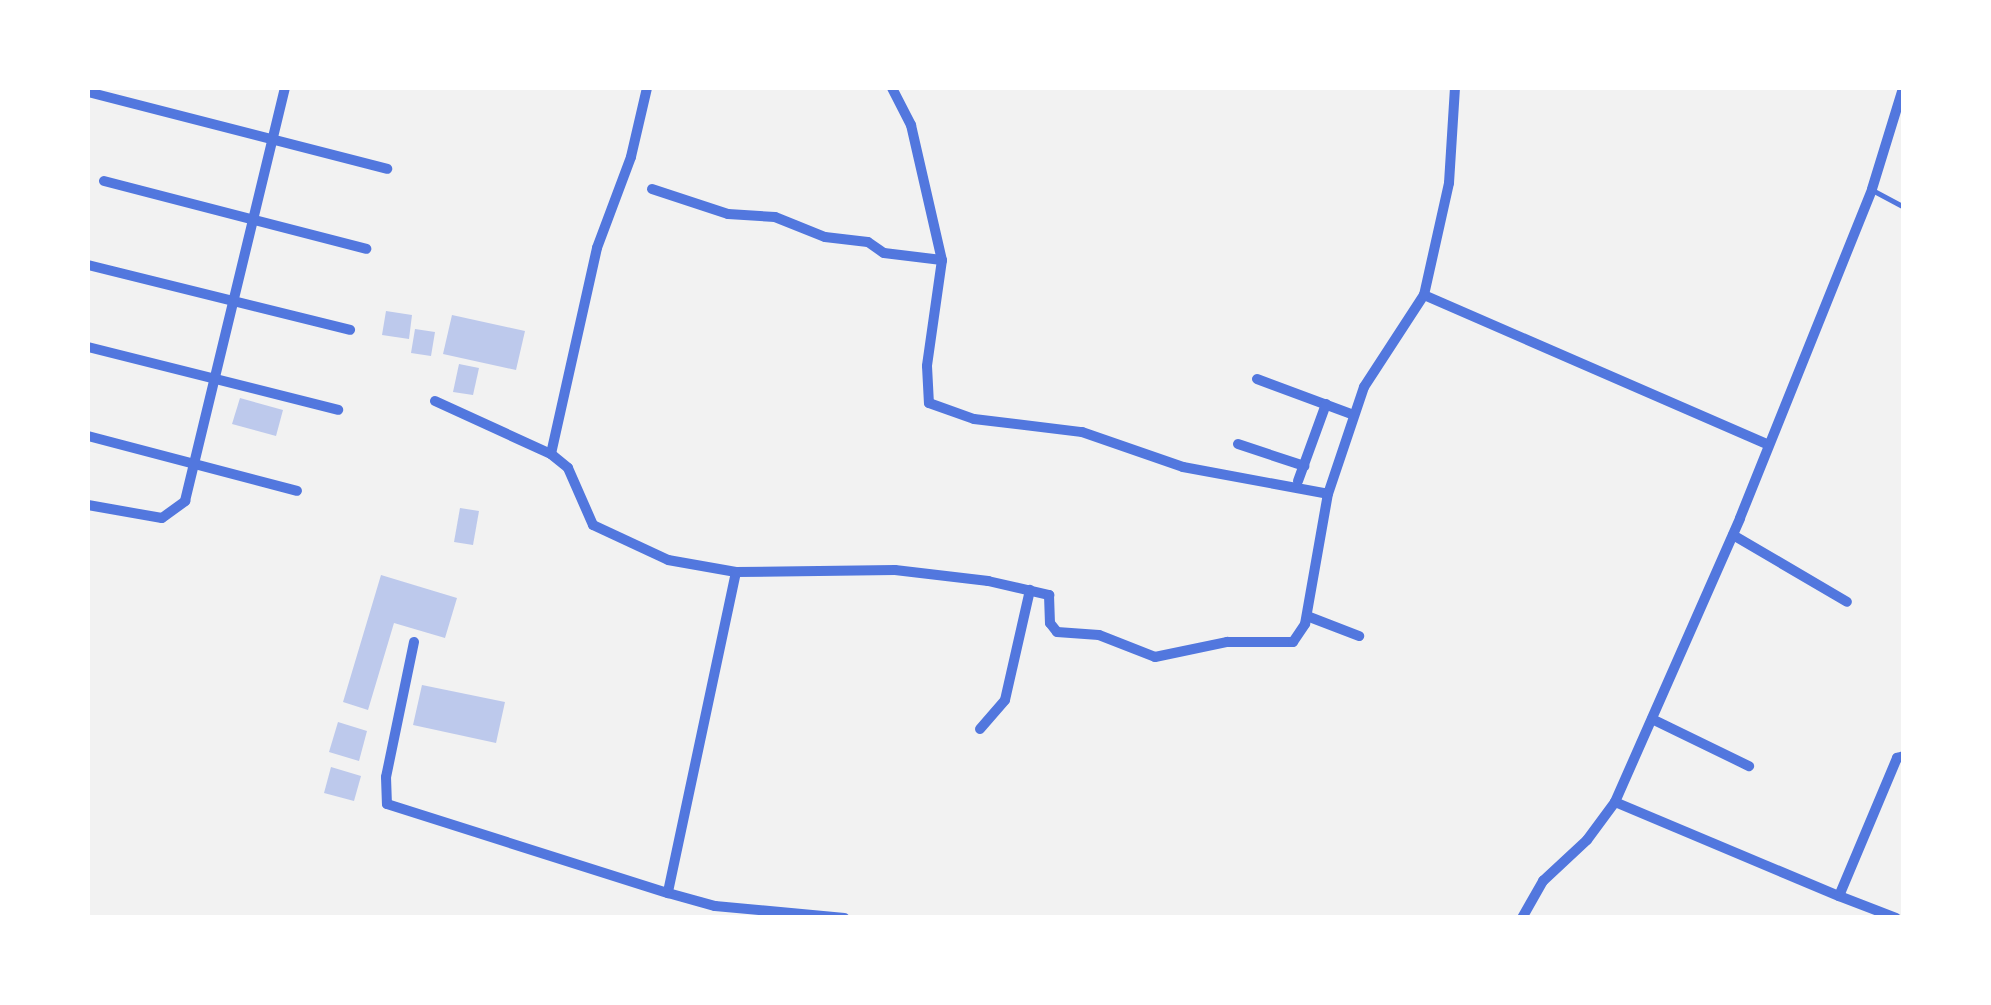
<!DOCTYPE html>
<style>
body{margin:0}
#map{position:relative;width:1991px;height:1005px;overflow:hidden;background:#f2f2f2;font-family:"Source Sans 3",sans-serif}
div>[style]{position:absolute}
.building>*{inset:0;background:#bdc9ec}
.service>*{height:5px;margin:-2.5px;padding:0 2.5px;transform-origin:2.5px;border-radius:2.5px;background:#5277de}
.minor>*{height:10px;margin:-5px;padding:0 5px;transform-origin:5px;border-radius:5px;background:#5277de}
span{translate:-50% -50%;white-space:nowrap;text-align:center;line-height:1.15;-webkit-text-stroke:9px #fff;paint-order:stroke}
.frame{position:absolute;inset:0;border:90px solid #fff;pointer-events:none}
</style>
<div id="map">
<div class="building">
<div style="clip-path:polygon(386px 311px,412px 315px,409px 339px,382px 335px)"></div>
<div style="clip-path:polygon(452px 315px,525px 331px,516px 370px,443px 354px)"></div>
<div style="clip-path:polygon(415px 329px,435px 332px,431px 356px,411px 353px)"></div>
<div style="clip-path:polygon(459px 364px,479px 368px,473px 395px,453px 392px)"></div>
<div style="clip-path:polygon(240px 398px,283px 410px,276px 436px,232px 424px)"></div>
<div style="clip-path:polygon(460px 508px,479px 511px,473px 545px,454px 542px)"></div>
<div style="clip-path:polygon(381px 575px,457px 598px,445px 638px,394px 623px,368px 710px,343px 702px)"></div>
<div style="clip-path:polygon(422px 685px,505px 702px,496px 743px,413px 725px)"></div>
<div style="clip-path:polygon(338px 722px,367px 731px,359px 761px,329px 752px)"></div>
<div style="clip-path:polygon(331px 767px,361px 776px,354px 801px,324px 793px)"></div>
</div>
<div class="service">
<div style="left:1874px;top:191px;width:34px;rotate:28deg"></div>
</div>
<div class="minor">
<div style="left:647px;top:88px;width:71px;rotate:103.1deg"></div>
<div style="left:631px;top:157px;width:97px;rotate:110.5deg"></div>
<div style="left:597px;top:248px;width:211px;rotate:102.6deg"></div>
<div style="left:551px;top:454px;width:22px;rotate:39deg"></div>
<div style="left:568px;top:468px;width:62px;rotate:66.3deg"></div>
<div style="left:593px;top:525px;width:83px;rotate:25deg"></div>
<div style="left:668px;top:560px;width:69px;rotate:10deg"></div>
<div style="left:736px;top:572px;width:328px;rotate:102deg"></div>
<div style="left:668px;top:893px;width:49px;rotate:15.5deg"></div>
<div style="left:715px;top:906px;width:130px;rotate:5.3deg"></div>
<div style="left:892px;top:88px;width:42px;rotate:62.8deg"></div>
<div style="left:911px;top:125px;width:139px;rotate:77.1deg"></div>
<div style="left:942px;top:260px;width:107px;rotate:98.1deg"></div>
<div style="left:927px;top:366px;width:37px;rotate:87deg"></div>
<div style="left:929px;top:403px;width:48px;rotate:19.6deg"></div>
<div style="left:974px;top:419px;width:109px;rotate:6.9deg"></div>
<div style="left:1082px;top:432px;width:107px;rotate:19.1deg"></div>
<div style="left:1183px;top:467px;width:147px;rotate:10.5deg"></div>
<div style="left:88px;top:92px;width:309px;rotate:14.4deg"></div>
<div style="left:104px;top:181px;width:271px;rotate:14.5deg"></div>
<div style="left:652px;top:189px;width:80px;rotate:18.2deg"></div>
<div style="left:728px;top:214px;width:47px;rotate:3.7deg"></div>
<div style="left:775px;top:217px;width:54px;rotate:21.8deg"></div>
<div style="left:825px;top:237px;width:43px;rotate:6.6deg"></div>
<div style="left:868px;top:242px;width:19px;rotate:35deg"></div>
<div style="left:884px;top:253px;width:58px;rotate:6.9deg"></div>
<div style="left:88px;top:265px;width:270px;rotate:13.9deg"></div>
<div style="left:1424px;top:295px;width:374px;rotate:23.5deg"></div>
<div style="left:88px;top:347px;width:258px;rotate:14.1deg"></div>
<div style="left:1257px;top:379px;width:103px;rotate:20.4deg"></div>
<div style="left:435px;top:401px;width:128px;rotate:24.6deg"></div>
<div style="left:88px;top:436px;width:216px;rotate:14.7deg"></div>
<div style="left:1238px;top:444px;width:70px;rotate:18.4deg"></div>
<div style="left:1298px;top:481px;width:82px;rotate:-70deg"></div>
<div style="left:88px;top:505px;width:75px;rotate:10deg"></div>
<div style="left:162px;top:518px;width:29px;rotate:-36deg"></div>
<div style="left:185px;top:501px;width:425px;rotate:-76.4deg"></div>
<div style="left:1733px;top:535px;width:132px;rotate:30.4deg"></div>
<div style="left:736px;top:572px;width:159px;rotate:-0.7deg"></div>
<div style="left:895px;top:570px;width:94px;rotate:6.7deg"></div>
<div style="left:988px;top:581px;width:63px;rotate:12.9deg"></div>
<div style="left:1049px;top:595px;width:28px;rotate:88deg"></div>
<div style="left:1050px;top:623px;width:11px;rotate:52deg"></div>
<div style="left:1057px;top:632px;width:42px;rotate:4.1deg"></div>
<div style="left:1099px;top:635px;width:60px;rotate:21.4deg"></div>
<div style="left:1155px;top:657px;width:74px;rotate:-11.8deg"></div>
<div style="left:1227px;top:642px;width:66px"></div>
<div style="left:1293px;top:642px;width:22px;rotate:-56deg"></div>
<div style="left:1305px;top:624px;width:132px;rotate:-80deg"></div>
<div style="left:1328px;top:494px;width:113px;rotate:-71.4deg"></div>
<div style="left:1364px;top:387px;width:110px;rotate:-56.9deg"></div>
<div style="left:1424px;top:295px;width:115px;rotate:-77.4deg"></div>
<div style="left:1449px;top:183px;width:95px;rotate:-86.4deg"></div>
<div style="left:1307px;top:616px;width:56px;rotate:21deg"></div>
<div style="left:414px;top:642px;width:138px;rotate:101.7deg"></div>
<div style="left:386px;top:777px;width:27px;rotate:88deg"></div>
<div style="left:387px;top:804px;width:295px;rotate:17.6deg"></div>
<div style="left:1652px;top:719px;width:108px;rotate:25.9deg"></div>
<div style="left:980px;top:729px;width:38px;rotate:-49deg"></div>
<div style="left:1005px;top:700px;width:113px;rotate:-77.2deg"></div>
<div style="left:1615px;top:802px;width:243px;rotate:22.8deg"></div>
<div style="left:1839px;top:896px;width:150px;rotate:-67.2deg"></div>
<div style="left:1897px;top:758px;width:7px;rotate:-16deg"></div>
<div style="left:1839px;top:896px;width:61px;rotate:21.1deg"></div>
<div style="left:1522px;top:918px;width:43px;rotate:-60.4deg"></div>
<div style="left:1543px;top:881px;width:60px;rotate:-43deg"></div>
<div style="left:1587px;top:840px;width:47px;rotate:-53.6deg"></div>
<div style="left:1615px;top:802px;width:310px;rotate:-66.2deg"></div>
<div style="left:1740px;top:518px;width:354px;rotate:-68.1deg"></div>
<div style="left:1872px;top:189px;width:106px;rotate:-72.9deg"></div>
</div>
<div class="frame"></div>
</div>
